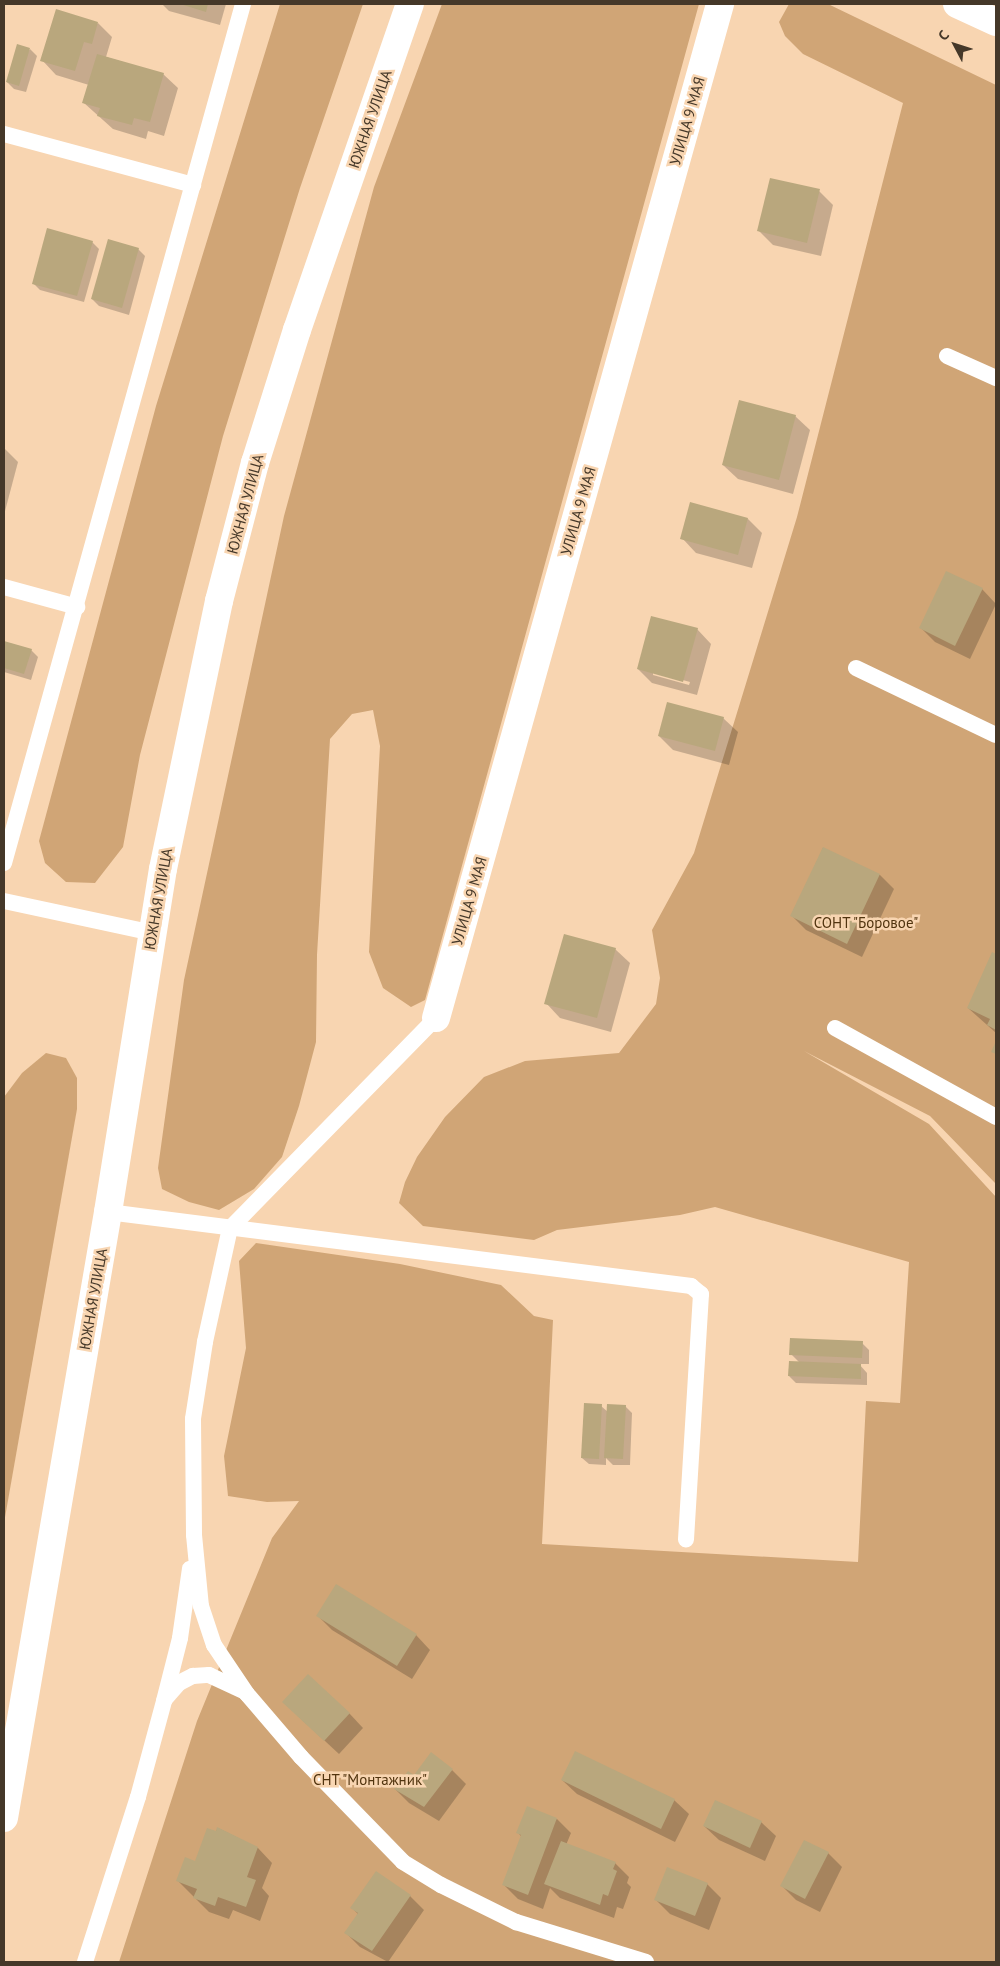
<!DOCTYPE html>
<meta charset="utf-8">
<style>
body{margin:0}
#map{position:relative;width:1000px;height:1966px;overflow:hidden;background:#f8d5b1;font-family:"PT Sans",sans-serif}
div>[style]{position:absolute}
.green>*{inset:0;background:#d0a576}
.shadow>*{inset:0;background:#0003}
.building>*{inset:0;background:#b9a77d}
.lane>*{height:16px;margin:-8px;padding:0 8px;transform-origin:8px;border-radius:8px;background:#fff}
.street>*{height:28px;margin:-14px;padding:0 14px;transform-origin:14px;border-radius:14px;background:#fff}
.secondary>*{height:28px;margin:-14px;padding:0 14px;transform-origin:14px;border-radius:14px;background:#fff}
span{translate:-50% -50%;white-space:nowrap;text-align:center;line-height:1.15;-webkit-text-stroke:5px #f8d5b1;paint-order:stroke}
.street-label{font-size:15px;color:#453829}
.park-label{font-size:15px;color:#51340f}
.frame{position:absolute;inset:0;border:5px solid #453829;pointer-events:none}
.north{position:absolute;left:930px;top:20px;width:50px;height:50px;-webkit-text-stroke:4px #f8d5b1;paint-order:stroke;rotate:310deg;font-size:14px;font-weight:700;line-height:20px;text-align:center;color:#453829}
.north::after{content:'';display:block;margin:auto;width:18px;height:22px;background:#453829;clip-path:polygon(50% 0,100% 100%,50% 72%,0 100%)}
</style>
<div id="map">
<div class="green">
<div style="clip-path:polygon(280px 4px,363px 4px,300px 188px,223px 436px,140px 755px,123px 847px,95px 883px,66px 882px,45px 863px,39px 841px,156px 406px)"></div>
<div style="clip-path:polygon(442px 4px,699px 4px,425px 1000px,411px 1007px,383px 988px,369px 952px,380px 746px,373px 710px,352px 714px,330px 739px,317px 955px,316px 1042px,299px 1106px,282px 1157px,254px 1189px,219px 1210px,189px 1202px,162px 1189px,158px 1168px,184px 980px,284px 516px,374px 187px)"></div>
<div style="clip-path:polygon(789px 4px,828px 4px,996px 85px,996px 1184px,930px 1116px,804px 1051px,929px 1124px,996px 1197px,996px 1962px,119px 1962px,197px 1721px,272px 1538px,299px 1501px,267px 1502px,228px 1496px,224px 1456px,246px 1348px,239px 1261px,256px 1243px,400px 1264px,501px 1285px,534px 1316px,553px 1320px,542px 1544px,858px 1562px,866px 1401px,900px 1403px,909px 1262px,715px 1207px,680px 1215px,557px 1230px,534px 1240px,423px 1226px,399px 1203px,405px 1182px,417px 1157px,445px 1117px,484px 1077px,525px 1061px,619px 1053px,656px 1004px,660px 978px,652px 930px,694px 853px,797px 517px,903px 103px,803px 54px,785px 36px,779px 22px)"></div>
<div style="clip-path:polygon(46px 1053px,66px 1058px,77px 1078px,77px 1109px,4px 1523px,4px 1097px,22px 1073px)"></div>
</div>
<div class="shadow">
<div style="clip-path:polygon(162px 4px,226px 4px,220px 25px,169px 11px)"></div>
<div style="clip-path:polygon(98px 23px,112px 37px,106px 57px,163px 74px,178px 88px,164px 136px,148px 131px,146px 139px,113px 129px,84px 103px,89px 85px,56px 75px,42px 60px)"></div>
<div style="clip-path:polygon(30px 49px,37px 56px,26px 92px,14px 89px,7px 82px)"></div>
<div style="clip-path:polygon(819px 191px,833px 205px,821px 256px,773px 245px,759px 231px)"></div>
<div style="clip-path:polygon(92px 242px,99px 249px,84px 302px,40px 290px,33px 283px)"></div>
<div style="clip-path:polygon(138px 249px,145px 256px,129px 315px,99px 306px,92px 299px)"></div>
<div style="clip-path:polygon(795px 416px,810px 430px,793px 494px,738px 479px,723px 465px)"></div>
<div style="clip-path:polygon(4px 448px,18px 462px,4px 515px)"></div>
<div style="clip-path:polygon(748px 519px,762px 533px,752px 568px,696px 553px,682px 538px)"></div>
<div style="clip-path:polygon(982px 589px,996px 604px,970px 659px,935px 642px,921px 628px)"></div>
<div style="clip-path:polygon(evenodd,697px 629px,711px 644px,697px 695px,652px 683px,638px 669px,697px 629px,653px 672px,690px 682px,689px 685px,653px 675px,653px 672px)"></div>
<div style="clip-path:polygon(4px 642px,31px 650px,38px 657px,31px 680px,4px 672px)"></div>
<div style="clip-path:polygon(723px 718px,738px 732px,729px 765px,673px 750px,659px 736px)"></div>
<div style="clip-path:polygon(823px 848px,880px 875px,894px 889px,862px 957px,806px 930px,792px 916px)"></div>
<div style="clip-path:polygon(615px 949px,630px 963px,611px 1032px,560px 1018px,546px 1003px)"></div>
<div style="clip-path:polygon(993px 954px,996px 956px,996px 1033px,968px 1008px)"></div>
<div style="clip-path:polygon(862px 1343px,869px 1350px,869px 1364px,859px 1364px,867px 1373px,867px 1385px,796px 1383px,789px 1376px,800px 1363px,791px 1354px)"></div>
<div style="clip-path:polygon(601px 1406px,608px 1412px,625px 1406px,632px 1413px,630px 1465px,613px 1465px,606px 1458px,606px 1465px,589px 1464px,582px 1458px)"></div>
<div style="clip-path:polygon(336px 1586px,416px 1635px,430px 1650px,412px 1679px,332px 1630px,318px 1616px)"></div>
<div style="clip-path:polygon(349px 1713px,363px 1728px,339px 1754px,298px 1716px)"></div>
<div style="clip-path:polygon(452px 1770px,466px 1784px,439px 1821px,409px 1803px,395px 1789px)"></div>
<div style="clip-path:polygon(562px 1780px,674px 1800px,689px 1814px,675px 1842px,577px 1794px)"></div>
<div style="clip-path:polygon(557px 1819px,571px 1833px,566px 1845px,615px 1863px,629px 1877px,627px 1883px,631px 1887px,623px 1909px,617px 1907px,614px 1918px,560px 1898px,550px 1888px,543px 1909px,518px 1899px,504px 1885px,522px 1837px,518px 1833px)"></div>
<div style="clip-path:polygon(761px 1822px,776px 1836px,765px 1861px,719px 1840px,704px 1826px)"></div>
<div style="clip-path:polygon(218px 1828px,258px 1848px,272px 1863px,262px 1888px,269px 1896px,260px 1921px,233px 1910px,229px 1919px,209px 1912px,178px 1881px,195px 1863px)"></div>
<div style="clip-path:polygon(828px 1853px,842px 1867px,820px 1912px,796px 1900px,782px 1886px)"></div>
<div style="clip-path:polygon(707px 1884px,721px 1898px,709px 1930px,670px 1914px,655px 1899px)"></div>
<div style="clip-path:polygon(410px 1896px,424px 1910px,388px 1962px,360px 1947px,346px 1933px,358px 1914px,352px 1908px)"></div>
</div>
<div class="building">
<div style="clip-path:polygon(180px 4px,208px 4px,206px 12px)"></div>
<div style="clip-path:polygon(56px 9px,98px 22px,92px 44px,84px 42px,75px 71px,40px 61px)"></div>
<div style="clip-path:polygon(17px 44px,30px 48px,19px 86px,6px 82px)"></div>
<div style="clip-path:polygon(97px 54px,164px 73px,150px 122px,134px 118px,132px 125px,97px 116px,100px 108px,82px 103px)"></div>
<div style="clip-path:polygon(770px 178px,820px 189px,807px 243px,757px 231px)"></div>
<div style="clip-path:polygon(47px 228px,93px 241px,77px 296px,32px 284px)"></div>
<div style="clip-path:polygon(108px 239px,139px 248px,122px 308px,91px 299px)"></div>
<div style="clip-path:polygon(739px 400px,796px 415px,779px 480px,722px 465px)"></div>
<div style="clip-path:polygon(690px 502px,748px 518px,738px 555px,680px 539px)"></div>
<div style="clip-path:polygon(946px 571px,983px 588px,955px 646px,919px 628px)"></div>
<div style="clip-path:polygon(651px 616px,698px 628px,683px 682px,637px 669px)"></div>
<div style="clip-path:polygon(4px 641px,32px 649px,24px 674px,4px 668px)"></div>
<div style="clip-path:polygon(667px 702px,724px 717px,715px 751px,658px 736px)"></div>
<div style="clip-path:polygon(823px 847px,880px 874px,847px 944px,790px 916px)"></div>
<div style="clip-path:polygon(564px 934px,616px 948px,597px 1018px,544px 1004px)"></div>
<div style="clip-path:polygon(992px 952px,996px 954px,996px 1030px,987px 1025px,990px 1019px,967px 1008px)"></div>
<div style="clip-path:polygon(996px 1041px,996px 1054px,991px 1052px)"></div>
<div style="clip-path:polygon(790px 1338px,863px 1341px,862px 1358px,789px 1355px)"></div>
<div style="clip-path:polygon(789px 1361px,861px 1364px,861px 1379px,788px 1376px)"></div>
<div style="clip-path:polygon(584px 1403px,602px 1404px,599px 1459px,581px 1458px)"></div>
<div style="clip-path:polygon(607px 1404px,626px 1405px,623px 1459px,604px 1458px)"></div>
<div style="clip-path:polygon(336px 1584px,417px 1634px,397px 1666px,316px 1616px)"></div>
<div style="clip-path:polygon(308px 1674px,350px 1713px,324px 1741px,282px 1702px)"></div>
<div style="clip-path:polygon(575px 1751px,675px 1799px,661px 1829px,561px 1780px)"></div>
<div style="clip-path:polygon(431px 1752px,453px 1769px,424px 1807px,394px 1789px,408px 1771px,414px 1775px)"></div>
<div style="clip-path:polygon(715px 1800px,762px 1821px,750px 1848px,703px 1826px)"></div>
<div style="clip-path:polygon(527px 1806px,557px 1818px,528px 1895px,502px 1885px,521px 1835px,516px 1833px)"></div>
<div style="clip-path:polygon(217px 1827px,258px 1847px,247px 1877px,256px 1880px,246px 1907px,218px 1897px,215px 1906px,193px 1898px,197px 1889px,176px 1881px,185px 1857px,195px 1861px,207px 1828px,216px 1831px)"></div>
<div style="clip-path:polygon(804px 1840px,829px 1852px,805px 1899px,780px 1886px)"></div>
<div style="clip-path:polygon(561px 1841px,616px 1862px,613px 1869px,617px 1871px,608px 1896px,603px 1894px,600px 1905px,544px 1884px)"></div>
<div style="clip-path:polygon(667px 1867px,708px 1883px,695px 1916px,654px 1900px)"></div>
<div style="clip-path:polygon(376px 1871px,411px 1895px,372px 1951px,344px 1933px,358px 1913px,350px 1908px)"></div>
</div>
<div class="lane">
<div style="left:4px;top:134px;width:196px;rotate:15.1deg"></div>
<div style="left:947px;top:356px;width:54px;rotate:24.2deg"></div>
<div style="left:4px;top:587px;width:76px;rotate:15.3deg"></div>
<div style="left:856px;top:668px;width:155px;rotate:25.6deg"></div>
<div style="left:4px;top:863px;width:892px;rotate:-74.45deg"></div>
<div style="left:4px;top:901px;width:152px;rotate:12.1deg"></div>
<div style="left:436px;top:1018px;width:294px;rotate:134.4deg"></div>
<div style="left:230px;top:1228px;width:117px;rotate:102.4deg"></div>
<div style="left:205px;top:1342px;width:78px;rotate:98.9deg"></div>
<div style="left:193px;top:1419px;width:116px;rotate:89.5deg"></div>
<div style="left:194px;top:1535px;width:71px;rotate:84.4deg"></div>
<div style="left:201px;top:1606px;width:41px;rotate:71.6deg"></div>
<div style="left:214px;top:1645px;width:59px;rotate:56deg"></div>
<div style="left:247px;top:1694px;width:83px;rotate:49.4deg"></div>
<div style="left:301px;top:1757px;width:146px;rotate:45.8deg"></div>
<div style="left:403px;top:1862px;width:44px;rotate:31.2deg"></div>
<div style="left:441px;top:1885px;width:84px;rotate:26.3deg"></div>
<div style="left:516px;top:1922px;width:136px;rotate:17.1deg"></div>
<div style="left:835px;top:1028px;width:184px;rotate:28.9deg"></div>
<div style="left:108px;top:1212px;width:588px;rotate:7.23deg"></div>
<div style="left:691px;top:1286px;width:13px;rotate:39deg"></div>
<div style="left:701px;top:1294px;width:246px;rotate:93.5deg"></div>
<div style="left:165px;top:1699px;width:21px;rotate:-49deg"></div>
<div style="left:179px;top:1683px;width:16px;rotate:-27deg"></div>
<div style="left:193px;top:1676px;width:16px;rotate:-4deg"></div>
<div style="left:209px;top:1675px;width:38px;rotate:25deg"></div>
<div style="left:85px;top:1962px;width:173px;rotate:-72.2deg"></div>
<div style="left:138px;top:1797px;width:99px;rotate:-74.8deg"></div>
<div style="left:164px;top:1701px;width:65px;rotate:-75.7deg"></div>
<div style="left:180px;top:1638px;width:70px;rotate:-81.8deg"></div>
</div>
<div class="street">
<div style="left:436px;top:1018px;width:1053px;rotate:-74.35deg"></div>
</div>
<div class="secondary">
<div style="left:957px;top:4px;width:43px;rotate:24.8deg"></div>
<div style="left:4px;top:1818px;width:615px;rotate:-80.26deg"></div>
<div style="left:108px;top:1212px;width:347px;rotate:-80.9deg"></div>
<div style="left:163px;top:869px;width:274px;rotate:-78.2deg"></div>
<div style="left:219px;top:601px;width:143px;rotate:-75.4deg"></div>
<div style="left:255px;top:463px;width:139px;rotate:-72.5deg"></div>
<div style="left:297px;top:330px;width:345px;rotate:-70.9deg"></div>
</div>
<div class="street-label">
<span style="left:370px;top:119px;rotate:-71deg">ЮЖНАЯ УЛИЦА</span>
<span style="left:687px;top:121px;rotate:-74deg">УЛИЦА 9 МАЯ</span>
<span style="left:245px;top:504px;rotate:-75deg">ЮЖНАЯ УЛИЦА</span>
<span style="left:578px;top:511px;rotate:-74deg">УЛИЦА 9 МАЯ</span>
<span style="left:158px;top:899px;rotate:-80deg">ЮЖНАЯ УЛИЦА</span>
<span style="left:469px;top:901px;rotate:-74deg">УЛИЦА 9 МАЯ</span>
<span style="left:93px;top:1299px;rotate:-80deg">ЮЖНАЯ УЛИЦА</span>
</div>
<div class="park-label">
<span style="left:866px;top:923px">СОНТ "Боровое"</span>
<span style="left:370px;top:1780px">СНТ "Монтажник"</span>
</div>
<div class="frame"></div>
<div class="north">С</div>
</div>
